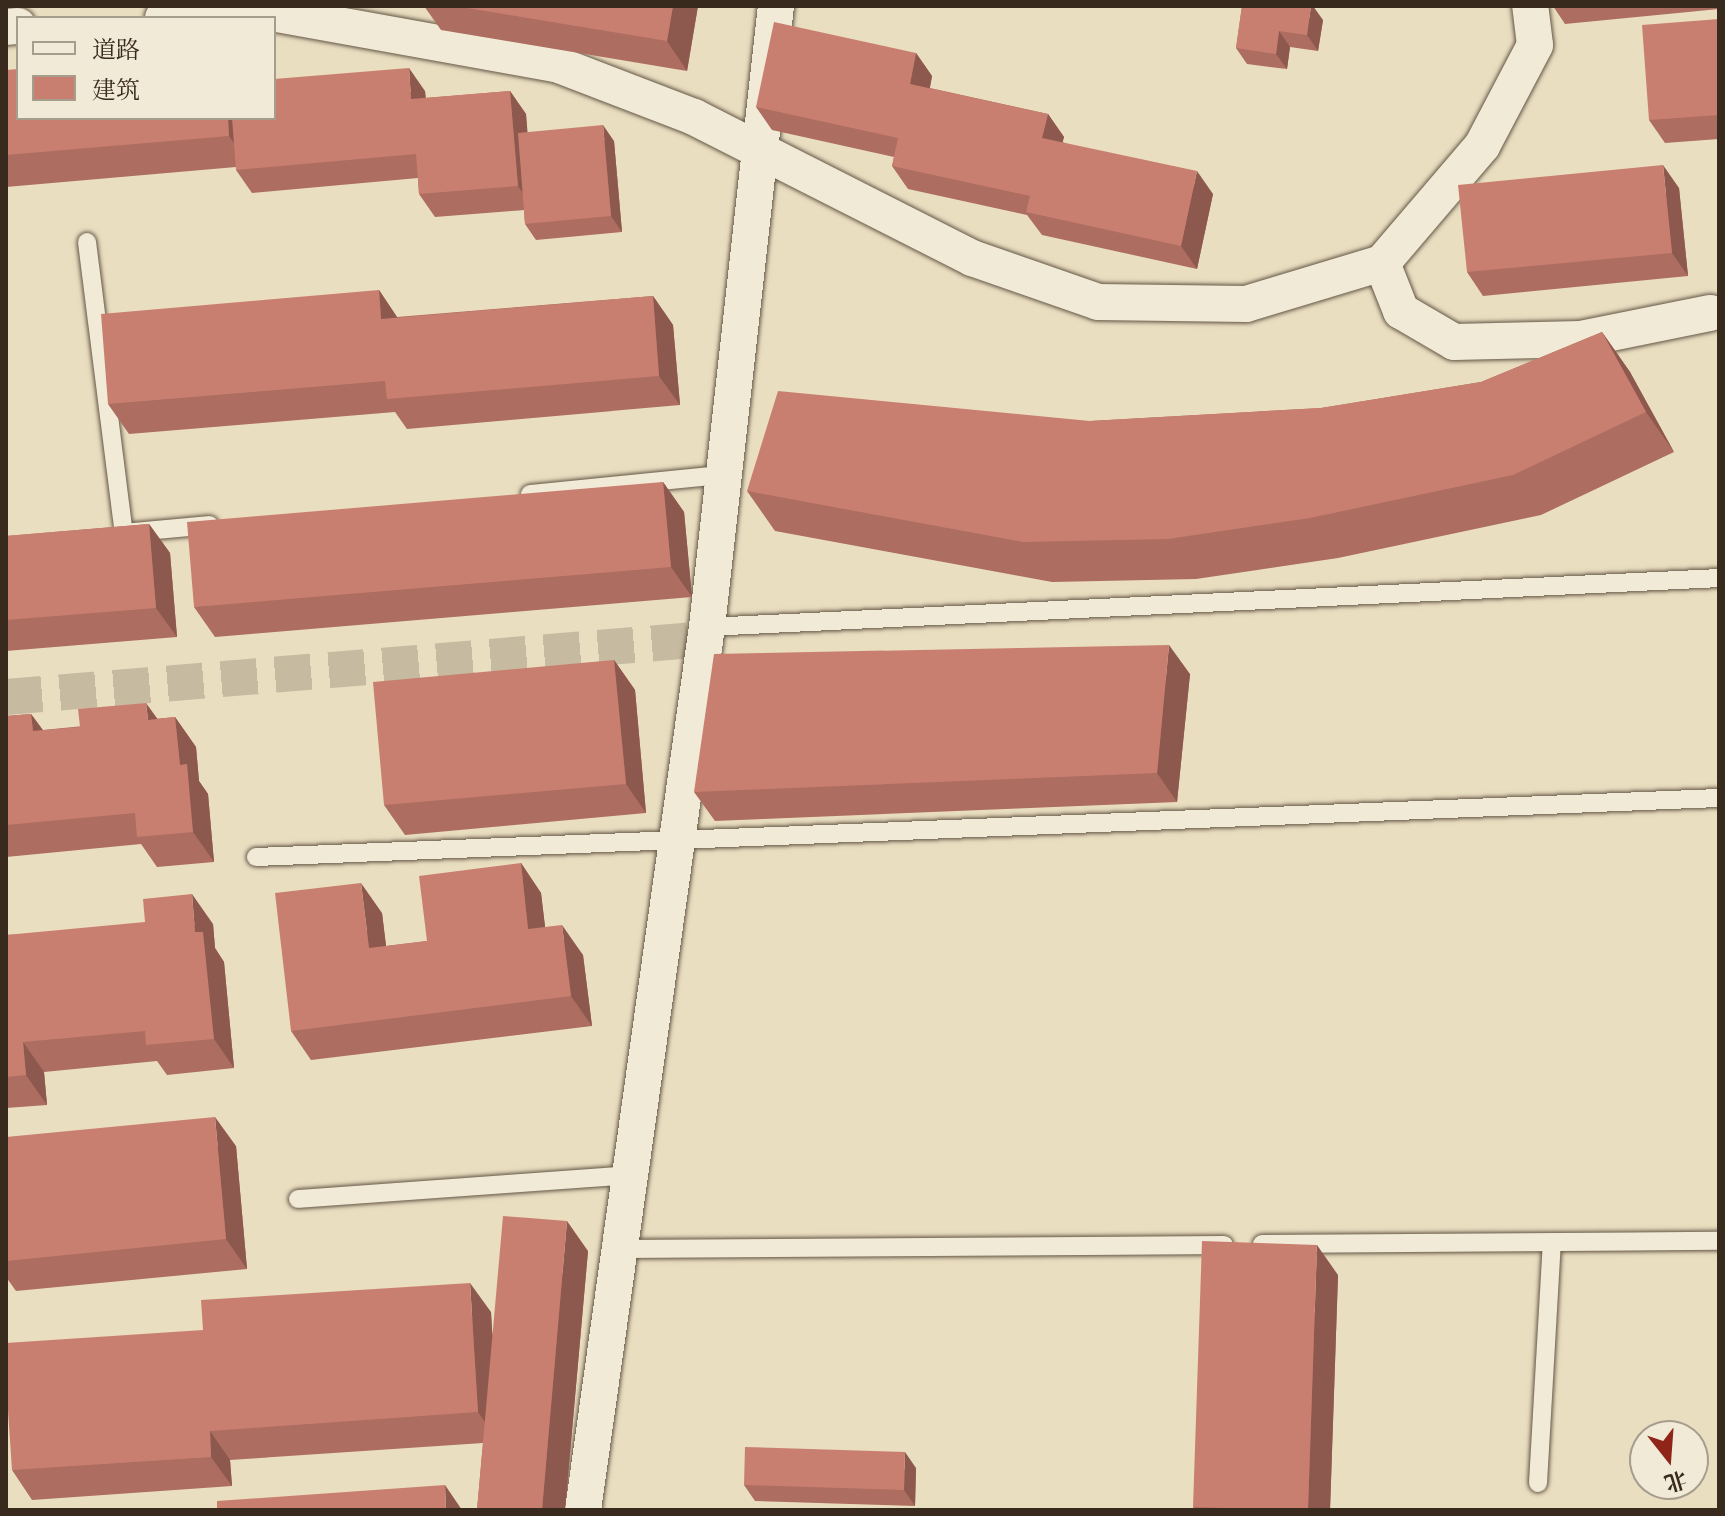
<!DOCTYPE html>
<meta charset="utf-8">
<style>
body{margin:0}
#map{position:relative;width:1725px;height:1516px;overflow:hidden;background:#eadec1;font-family:"IM FELL Double Pica","Noto Serif SC",serif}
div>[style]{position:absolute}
.street-tunnel>*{height:36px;margin-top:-18px;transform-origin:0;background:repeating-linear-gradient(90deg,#c6baa0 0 36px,transparent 0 54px)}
.roads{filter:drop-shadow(0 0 2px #645746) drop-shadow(0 0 2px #645746)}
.lane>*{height:18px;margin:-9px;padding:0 9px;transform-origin:9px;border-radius:9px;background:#f1ead7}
.street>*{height:36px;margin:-18px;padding:0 18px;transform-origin:18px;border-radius:18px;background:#f1ead7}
.wall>*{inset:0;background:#ad6d60}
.shaded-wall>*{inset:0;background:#8d594e}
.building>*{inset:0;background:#c97f70}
span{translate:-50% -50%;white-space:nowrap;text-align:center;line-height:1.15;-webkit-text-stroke:6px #f1ead7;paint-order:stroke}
.frame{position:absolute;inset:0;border:8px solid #382a1d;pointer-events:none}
.legend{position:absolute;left:16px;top:16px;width:260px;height:104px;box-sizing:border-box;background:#f1ead7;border:2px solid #a79d8d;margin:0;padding:10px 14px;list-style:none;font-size:24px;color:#382a1d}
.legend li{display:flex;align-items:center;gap:16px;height:40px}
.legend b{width:40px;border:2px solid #a79d8d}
.north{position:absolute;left:1629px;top:1420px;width:80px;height:80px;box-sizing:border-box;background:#f1ead7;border:2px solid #a79d8d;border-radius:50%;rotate:163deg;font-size:22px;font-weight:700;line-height:32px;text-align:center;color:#382a1d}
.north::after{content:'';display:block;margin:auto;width:28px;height:36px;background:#8f2418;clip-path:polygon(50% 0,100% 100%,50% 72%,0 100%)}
</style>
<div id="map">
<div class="street-tunnel">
<div style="left:6px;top:697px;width:701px;rotate:-4.74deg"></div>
</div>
<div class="roads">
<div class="lane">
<div style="left:87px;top:242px;width:293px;rotate:82.8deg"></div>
<div style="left:124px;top:533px;width:86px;rotate:-5.3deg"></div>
<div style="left:530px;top:494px;width:193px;rotate:-5.7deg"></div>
<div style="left:707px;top:627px;width:1013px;rotate:-2.77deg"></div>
<div style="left:256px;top:857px;width:1464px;rotate:-2.31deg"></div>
<div style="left:298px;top:1199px;width:333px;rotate:-4.1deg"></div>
<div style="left:1262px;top:1244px;width:457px;rotate:-0.4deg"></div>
<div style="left:620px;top:1249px;width:604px;rotate:-0.38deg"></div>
<div style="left:1538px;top:1483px;width:241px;rotate:-86.7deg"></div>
</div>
<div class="street">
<div style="left:163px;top:18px;width:103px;rotate:-3.3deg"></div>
<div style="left:266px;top:12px;width:295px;rotate:10.2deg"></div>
<div style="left:556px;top:64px;width:148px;rotate:21deg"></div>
<div style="left:694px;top:117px;width:312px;rotate:26.9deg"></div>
<div style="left:972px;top:258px;width:133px;rotate:19.2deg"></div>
<div style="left:1098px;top:302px;width:148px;rotate:0.8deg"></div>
<div style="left:1246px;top:304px;width:142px;rotate:-16.8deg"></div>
<div style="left:1382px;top:263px;width:154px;rotate:-49.5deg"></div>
<div style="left:1482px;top:146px;width:114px;rotate:-62.3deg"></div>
<div style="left:1535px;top:45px;width:39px;rotate:-97deg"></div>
<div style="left:6px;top:27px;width:12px;rotate:-5deg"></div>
<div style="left:1382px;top:263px;width:52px;rotate:68.4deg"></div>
<div style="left:1401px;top:311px;width:61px;rotate:30.3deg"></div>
<div style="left:1454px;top:342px;width:127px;rotate:-1.4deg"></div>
<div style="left:1581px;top:339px;width:132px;rotate:-11.4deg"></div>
<div style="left:583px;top:1510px;width:892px;rotate:-82.01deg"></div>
<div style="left:707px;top:627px;width:625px;rotate:-83.66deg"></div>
</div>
</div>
<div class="wall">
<div style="clip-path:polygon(424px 6px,698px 6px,687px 71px,441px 30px)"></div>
<div style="clip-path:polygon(1242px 6px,1323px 20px,1318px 51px,1290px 47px,1287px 69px,1247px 64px,1236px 48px)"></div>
<div style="clip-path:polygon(1553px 6px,1719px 6px,1719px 9px,1565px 24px)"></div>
<div style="clip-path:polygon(1719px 19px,1719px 139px,1665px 143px,1649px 120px)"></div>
<div style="clip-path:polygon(916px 53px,932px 76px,930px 88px,1048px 114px,1064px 137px,1062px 142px,1213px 194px,1197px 269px,1042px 235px,1027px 215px,908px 189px,892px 166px,894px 157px,772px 130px,756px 107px)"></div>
<div style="clip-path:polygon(6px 70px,18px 118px,425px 91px,426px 98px,510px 91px,526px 114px,527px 132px,614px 141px,622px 232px,536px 240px,525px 224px,524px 210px,435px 217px,419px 194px,418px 178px,252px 193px,236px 170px,236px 167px,6px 187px)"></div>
<div style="clip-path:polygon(1679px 188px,1688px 276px,1483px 296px,1467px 272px)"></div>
<div style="clip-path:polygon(379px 290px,397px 317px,653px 296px,673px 325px,680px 405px,407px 429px,395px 412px,129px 434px,108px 404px)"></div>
<div style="clip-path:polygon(1602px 332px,1630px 372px,1674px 452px,1541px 515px,1338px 558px,1196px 579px,1052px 582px,775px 531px,747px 491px,1090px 421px,1321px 408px,1481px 382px)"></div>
<div style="clip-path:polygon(663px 482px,684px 512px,692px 597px,215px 637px,194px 607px)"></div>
<div style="clip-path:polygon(149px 524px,170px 553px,177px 637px,6px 651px,6px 536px)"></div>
<div style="clip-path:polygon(614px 660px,635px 690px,646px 813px,405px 835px,384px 805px)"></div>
<div style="clip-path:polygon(1190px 674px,1177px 802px,715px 821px,694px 792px)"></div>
<div style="clip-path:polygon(31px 714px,43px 730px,175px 717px,196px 747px,199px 781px,208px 794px,214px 862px,157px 867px,141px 844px,6px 857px,6px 716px)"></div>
<div style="clip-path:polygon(521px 863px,541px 893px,545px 927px,583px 955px,592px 1026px,311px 1060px,291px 1031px,382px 913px,386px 946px,427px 941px)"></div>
<div style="clip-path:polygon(213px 924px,215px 948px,224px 962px,234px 1068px,167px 1075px,157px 1061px,44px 1072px,47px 1105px,6px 1108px,6px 935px)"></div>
<div style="clip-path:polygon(6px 1137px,236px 1146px,247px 1269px,16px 1291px,6px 1277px)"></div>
<div style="clip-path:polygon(588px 1251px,565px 1510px,477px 1510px,483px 1443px,230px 1460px,232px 1486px,32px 1500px,12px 1470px,491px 1312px,492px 1334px)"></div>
<div style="clip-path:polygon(1338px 1275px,1330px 1510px,1195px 1510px,1193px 1507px)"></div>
<div style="clip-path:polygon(916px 1468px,915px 1506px,755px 1501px,744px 1485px)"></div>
</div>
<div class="shaded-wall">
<div style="clip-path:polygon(673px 6px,698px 6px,687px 71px,667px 41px)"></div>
<div style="clip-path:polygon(1311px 6px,1313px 6px,1323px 20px,1318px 51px,1307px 35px)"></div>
<div style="clip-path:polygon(1279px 31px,1290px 47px,1287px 69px,1276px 54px)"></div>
<div style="clip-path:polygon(916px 53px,932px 76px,926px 107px,910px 84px)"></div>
<div style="clip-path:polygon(409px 68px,425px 91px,427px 122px,411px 99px)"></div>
<div style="clip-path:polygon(510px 91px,526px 114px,534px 209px,518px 186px)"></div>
<div style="clip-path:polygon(1048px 114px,1064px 137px,1058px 161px,1042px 138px)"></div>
<div style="clip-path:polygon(228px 118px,246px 118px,250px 166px,229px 136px)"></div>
<div style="clip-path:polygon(603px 125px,614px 141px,622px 232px,611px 216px)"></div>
<div style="clip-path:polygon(1663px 165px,1679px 188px,1688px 276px,1672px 253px)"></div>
<div style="clip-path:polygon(1197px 171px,1213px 194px,1197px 269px,1181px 246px)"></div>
<div style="clip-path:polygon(379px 290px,399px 320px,381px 319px)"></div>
<div style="clip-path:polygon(653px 296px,673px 325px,680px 405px,659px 376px)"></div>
<div style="clip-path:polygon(1602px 332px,1630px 372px,1674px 452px,1646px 412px)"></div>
<div style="clip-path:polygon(663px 482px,684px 512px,692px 597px,671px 567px)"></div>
<div style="clip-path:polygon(149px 524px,170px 553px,177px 637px,156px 608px)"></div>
<div style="clip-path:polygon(1169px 645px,1190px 674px,1177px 802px,1157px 773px)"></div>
<div style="clip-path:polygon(614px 660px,635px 690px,646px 813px,626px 784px)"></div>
<div style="clip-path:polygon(146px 703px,167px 732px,148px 720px)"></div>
<div style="clip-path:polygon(31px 714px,52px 743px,33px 731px)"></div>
<div style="clip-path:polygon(175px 717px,196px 747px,199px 781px,208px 794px,214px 862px,193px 832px,180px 765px)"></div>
<div style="clip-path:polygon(521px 863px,541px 893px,549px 959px,528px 929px)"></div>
<div style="clip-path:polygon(361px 883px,382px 913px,390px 978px,369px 948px)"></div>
<div style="clip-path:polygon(192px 894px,213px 924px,215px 948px,224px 962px,234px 1068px,214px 1039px,195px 932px)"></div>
<div style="clip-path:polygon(562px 925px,583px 955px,592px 1026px,571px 996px)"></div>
<div style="clip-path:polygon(23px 1042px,44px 1072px,47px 1105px,26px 1075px)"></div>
<div style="clip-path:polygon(215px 1117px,236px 1146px,247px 1269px,226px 1239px)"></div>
<div style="clip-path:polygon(567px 1221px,588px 1251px,565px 1510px,542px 1510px)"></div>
<div style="clip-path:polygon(1317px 1245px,1338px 1275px,1330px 1510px,1308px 1510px)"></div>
<div style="clip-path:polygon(470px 1283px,491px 1312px,499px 1442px,478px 1412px)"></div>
<div style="clip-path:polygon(210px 1431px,230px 1460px,232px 1486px,211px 1457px)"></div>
<div style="clip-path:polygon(905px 1452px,916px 1468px,915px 1506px,904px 1490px)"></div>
<div style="clip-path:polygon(445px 1485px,462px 1510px,446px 1510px)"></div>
</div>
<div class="building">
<div style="clip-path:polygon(455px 6px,673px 6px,667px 41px)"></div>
<div style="clip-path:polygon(1242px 6px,1311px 6px,1307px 35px,1279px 31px,1276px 54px,1236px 48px)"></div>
<div style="clip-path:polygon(1719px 19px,1719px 115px,1649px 120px,1642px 25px)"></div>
<div style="clip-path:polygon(774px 22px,916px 53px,910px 84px,1048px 114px,1042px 138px,1197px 171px,1181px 246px,1026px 212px,1030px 196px,892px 166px,898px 138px,756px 107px)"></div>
<div style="clip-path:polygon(409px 68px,411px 99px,510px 91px,518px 186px,419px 194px,416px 154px,236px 170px,232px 118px,274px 118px,274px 79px)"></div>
<div style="clip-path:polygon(18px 69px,18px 118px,228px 118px,229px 136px,6px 155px,6px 70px)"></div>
<div style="clip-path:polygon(603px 125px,611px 216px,525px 224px,518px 133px)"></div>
<div style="clip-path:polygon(1663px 165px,1672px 253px,1467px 272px,1458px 185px)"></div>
<div style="clip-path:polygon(379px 290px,381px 319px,653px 296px,659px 376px,387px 399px,385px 381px,108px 404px,101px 314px)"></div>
<div style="clip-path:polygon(1602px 332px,1646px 412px,1513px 475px,1310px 518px,1168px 539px,1023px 542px,747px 491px,778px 391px,1090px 421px,1321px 408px,1481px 382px)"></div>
<div style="clip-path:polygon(663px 482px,671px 567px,194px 607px,187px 522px)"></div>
<div style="clip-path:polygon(149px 524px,156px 608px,6px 620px,6px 536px)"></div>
<div style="clip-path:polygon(1169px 645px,1157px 773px,694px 792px,714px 654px)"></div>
<div style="clip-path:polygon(614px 660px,626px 784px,384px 805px,373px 682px)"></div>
<div style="clip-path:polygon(146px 703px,148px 720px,175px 717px,180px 765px,187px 764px,193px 832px,137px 837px,135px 813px,6px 825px,6px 716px,31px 714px,33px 731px,80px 727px,78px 709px)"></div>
<div style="clip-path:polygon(521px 863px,528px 929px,562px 925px,571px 996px,291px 1031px,275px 893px,361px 883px,369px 948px,427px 941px,419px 876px)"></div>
<div style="clip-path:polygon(192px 894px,195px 932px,203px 932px,214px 1039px,146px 1045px,145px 1031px,23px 1042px,26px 1075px,6px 1077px,6px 935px,145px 922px,143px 899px)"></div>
<div style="clip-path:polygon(215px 1117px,226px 1239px,6px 1261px,6px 1137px)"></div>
<div style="clip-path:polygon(503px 1216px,567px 1221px,542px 1510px,477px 1510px)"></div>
<div style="clip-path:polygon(1202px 1241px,1317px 1245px,1308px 1510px,1254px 1510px,1254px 1509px,1193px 1507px)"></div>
<div style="clip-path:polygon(470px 1283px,478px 1412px,210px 1431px,211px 1457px,12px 1470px,6px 1381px,6px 1343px,203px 1330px,201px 1300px)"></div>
<div style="clip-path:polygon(745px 1447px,905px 1452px,904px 1490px,744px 1485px)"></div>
<div style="clip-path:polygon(445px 1485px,446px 1510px,217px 1510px,217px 1501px)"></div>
</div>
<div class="frame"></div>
<ul class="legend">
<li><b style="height:10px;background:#f1ead7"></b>道路</li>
<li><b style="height:22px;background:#c97f70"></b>建筑</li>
</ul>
<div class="north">北</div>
</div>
